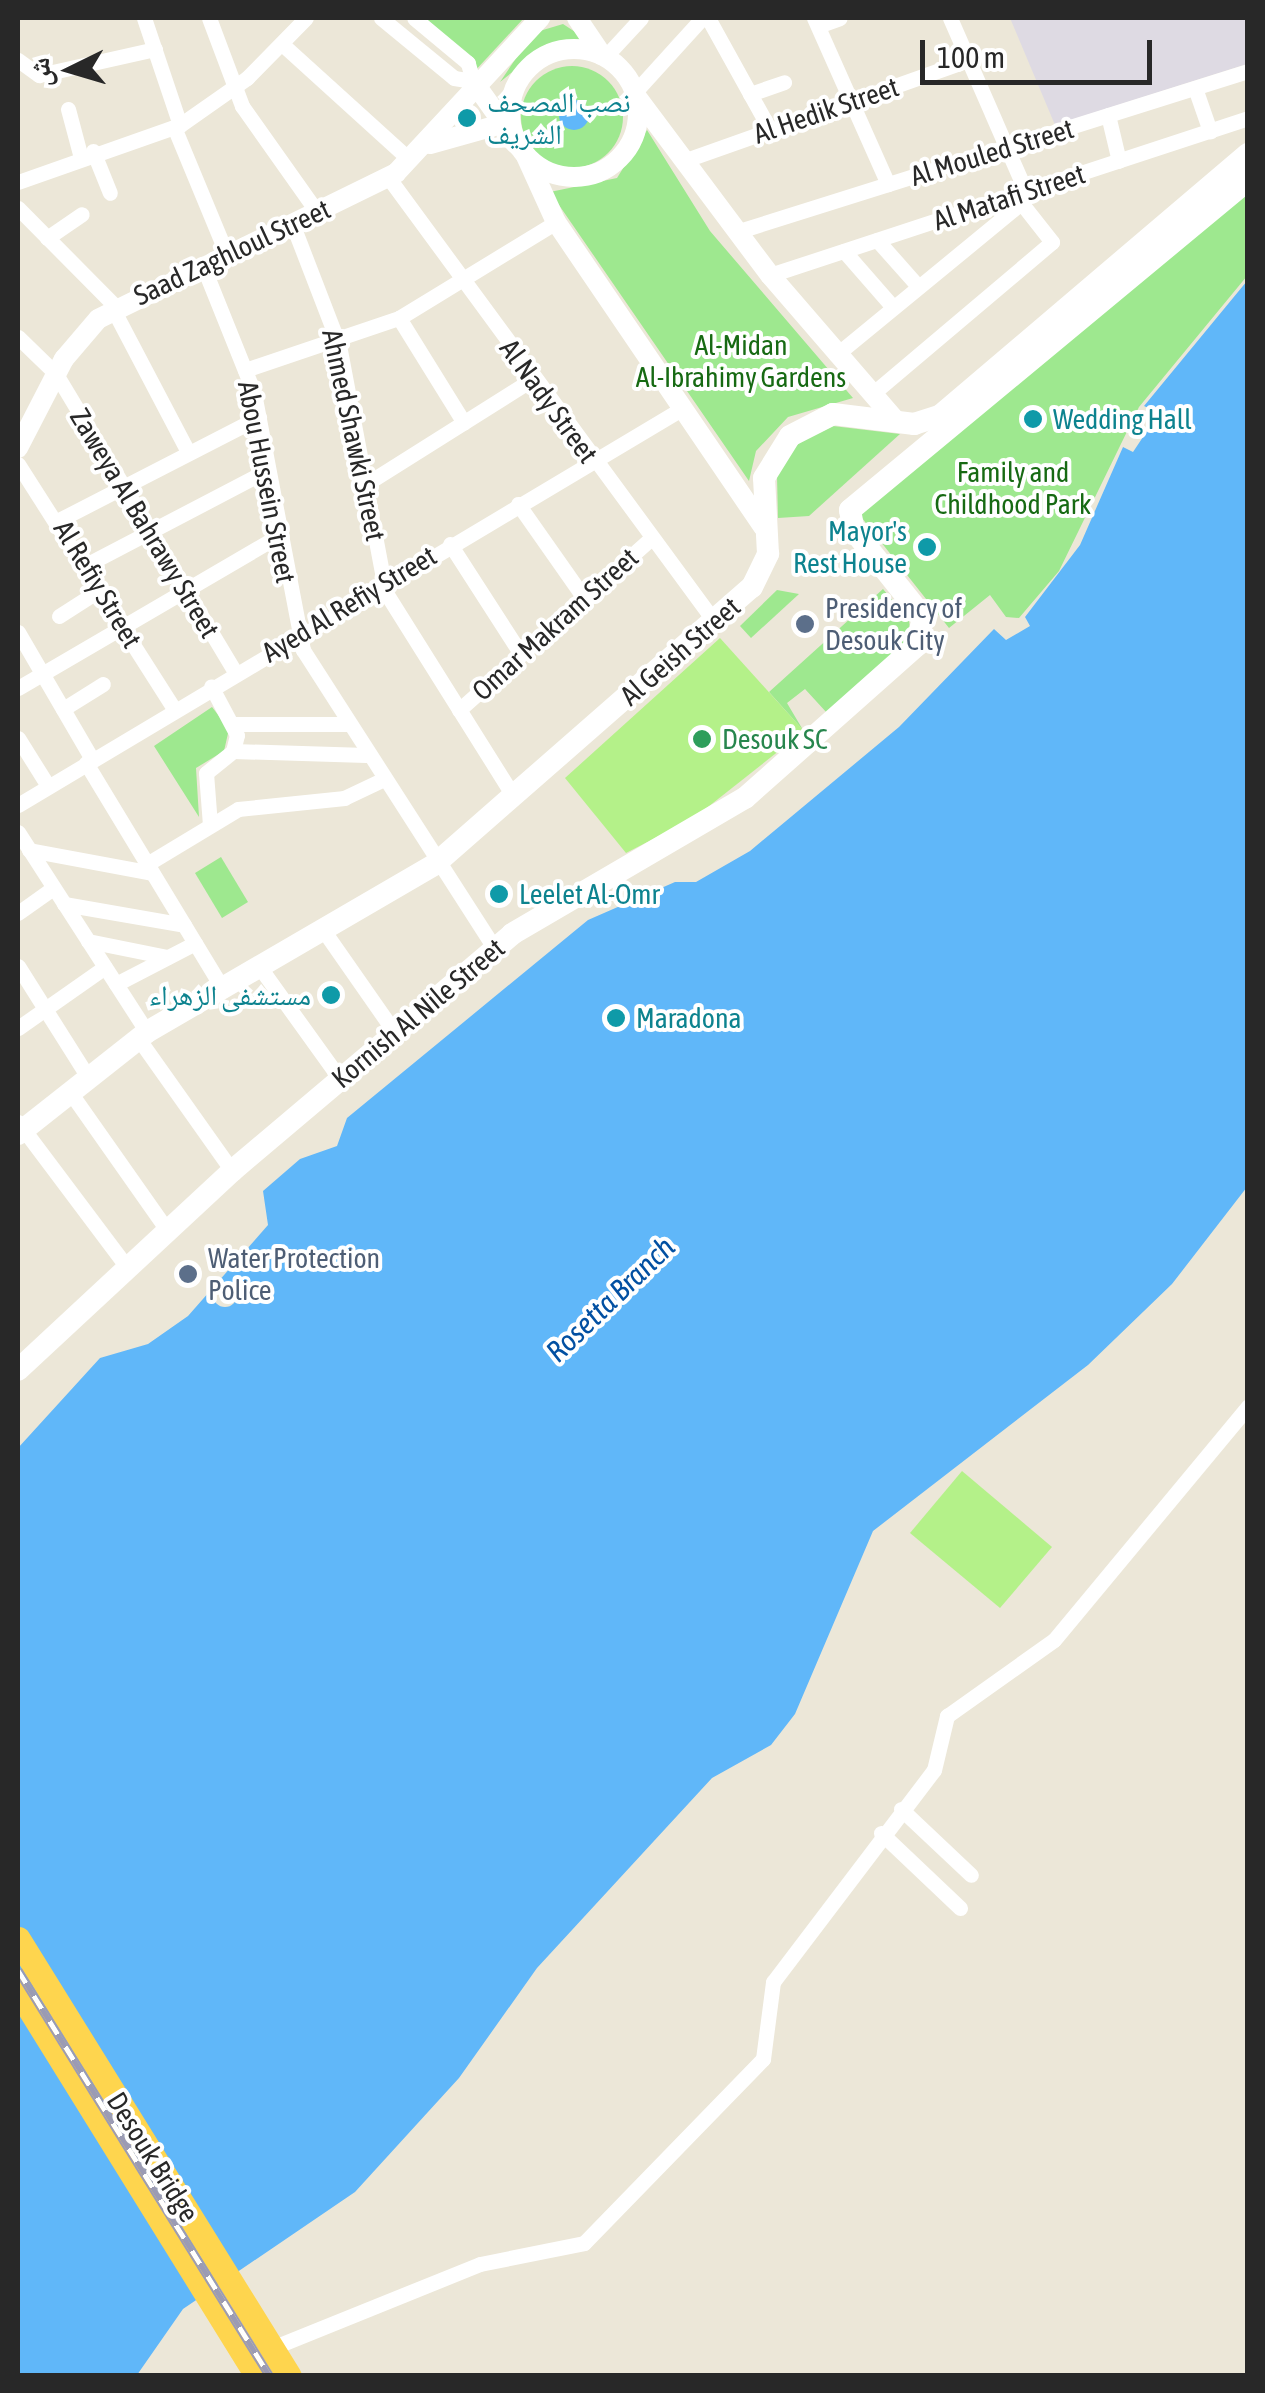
<!DOCTYPE html>
<meta charset="utf-8">
<style>
body{margin:0}
#map{position:relative;width:1265px;height:2393px;overflow:hidden;background:#ece7d8;font-family:"Asap Condensed","Noto Naskh Arabic",sans-serif}
div>[style]{position:absolute}
.industrial>*{inset:0;background:#dedae3}
.green>*{inset:0;background:#9ee88f}
.round{border-radius:50%}
.pitch>*{inset:0;background:#b4f189}
.water>*{inset:0;background:#60b7f9}
.pier>*{inset:0;background:#ece7d8}
.minor>*{height:15px;margin:-7.5px;padding:0 7.5px;transform-origin:7.5px;border-radius:7.5px;background:#fff}
.tertiary>*{height:20px;margin:-10px;padding:0 10px;transform-origin:10px;border-radius:10px;background:#fff}
.tertiary>.ring{margin:-10px;padding:0;box-sizing:content-box;background:none;border:20px solid #fff;border-radius:50%}
.secondary>*{height:22px;margin:-11px;padding:0 11px;transform-origin:11px;border-radius:11px;background:#fff}
.trunk>*{height:25px;margin:-12.5px;padding:0 12.5px;transform-origin:12.5px;border-radius:12.5px;background:#fed54e}
.rail>*{height:9px;margin-top:-4.5px;transform-origin:0;background:repeating-linear-gradient(90deg,#fff 0 15px,#9b9bb4 0 30px);box-sizing:border-box;border-block:2px solid #9b9bb4}
.dots>*{width:28px;height:28px;translate:-50% -50%;box-sizing:border-box;border:5px solid #fff;border-radius:50%}
span{translate:-50% -50%;white-space:nowrap;text-align:center;line-height:1.15;-webkit-text-stroke:8px #fff;paint-order:stroke}
.culture-label{font-size:28px;color:#0d838f}
.left{translate:0 -50%;text-align:left}
.right{translate:-100% -50%;text-align:right}
.street-label{font-size:28px;color:#282828}
.park-label{font-size:28px;color:#176a13}
.service-label{font-size:28px;color:#4e5e75}
.leisure-label{font-size:28px;color:#27864d}
.water-label{font-size:30px;color:#0250a2;font-style:italic}
.frame{position:absolute;inset:0;border:20px solid #282828;pointer-events:none}
.north{position:absolute;left:20px;top:20px;width:100px;height:100px;-webkit-text-stroke:8px #fff;paint-order:stroke;rotate:265deg;font-size:28px;font-weight:700;line-height:40px;text-align:center;color:#282828}
.north::after{content:'';display:block;margin:auto;width:35px;height:45px;background:#282828;clip-path:polygon(50% 0,100% 100%,50% 72%,0 100%)}
.scale{position:absolute;left:920px;top:40px;width:232px;height:45px;box-sizing:border-box;border:5px solid #282828;border-top:0;padding-left:12px;font-size:30px;line-height:35px;white-space:nowrap;color:#282828;-webkit-text-stroke:8px #fff;paint-order:stroke}
</style>
<div id="map">
<div class="industrial">
<div style="clip-path:polygon(1010px 18px,1247px 18px,1247px 64px,1055px 125px)"></div>
</div>
<div class="green">
<div style="clip-path:polygon(412px 18px,524px 18px,473px 73px)"></div>
<div style="clip-path:polygon(563px 24px,589px 41px,547px 44px,500px 82px,533px 33px)"></div>
<div class="round" style="left:521px;top:66px;width:102px;height:102px"></div>
<div style="clip-path:polygon(647px 130px,710px 231px,853px 398px,788px 417px,756px 451px,749px 481px,550px 192px,617px 178px)"></div>
<div style="clip-path:polygon(1247px 190px,1247px 276px,1139px 407px,1059px 571px,1019px 618px,1006px 617px,990px 595px,949px 628px,858px 513px)"></div>
<div style="clip-path:polygon(833px 426px,900px 434px,809px 516px,778px 518px,777px 476px,798px 443px)"></div>
<div style="clip-path:polygon(883px 589px,909px 620px,911px 639px,827px 713px,805px 689px,787px 703px,803px 730px,769px 692px)"></div>
<div style="clip-path:polygon(777px 590px,799px 594px,751px 638px,740px 626px)"></div>
<div style="clip-path:polygon(212px 707px,229px 729px,224px 751px,196px 768px,199px 817px,154px 746px)"></div>
<div style="clip-path:polygon(221px 857px,248px 902px,222px 918px,195px 873px)"></div>
</div>
<div class="pitch">
<div style="clip-path:polygon(720px 638px,804px 731px,694px 818px,626px 853px,565px 778px)"></div>
<div style="clip-path:polygon(962px 1471px,1052px 1547px,1000px 1608px,910px 1533px)"></div>
</div>
<div class="water">
<div class="round" style="left:559px;top:100px;width:30px;height:30px"></div>
<div style="clip-path:polygon(1247px 281px,1247px 1187px,1172px 1284px,1088px 1365px,873px 1531px,795px 1714px,771px 1745px,712px 1778px,537px 1968px,459px 2078px,355px 2192px,183px 2309px,137px 2375px,18px 2375px,18px 1448px,100px 1358px,148px 1344px,188px 1316px,268px 1225px,263px 1191px,300px 1159px,337px 1146px,347px 1118px,588px 920px,675px 882px,696px 882px,750px 851px,899px 727px,994px 629px,1006px 640px,1030px 626px,1025px 617px,1080px 545px,1123px 447px,1133px 452px,1159px 413px,1144px 406px)"></div>
</div>
<div class="pier">
<div class="round" style="left:213px;top:1283px;width:24px;height:24px"></div>
</div>
<div class="minor">
<div style="left:144px;top:18px;width:113px;rotate:71.4deg"></div>
<div style="left:209px;top:18px;width:94px;rotate:69.4deg"></div>
<div style="left:242px;top:106px;width:130px;rotate:54.7deg"></div>
<div style="left:381px;top:18px;width:94px;rotate:39.4deg"></div>
<div style="left:454px;top:78px;width:19px;rotate:9deg"></div>
<div style="left:473px;top:81px;width:19px;rotate:-106deg"></div>
<div style="left:468px;top:63px;width:70px;rotate:-140.2deg"></div>
<div style="left:708px;top:18px;width:128px;rotate:61deg"></div>
<div style="left:814px;top:18px;width:182px;rotate:66deg"></div>
<div style="left:950px;top:18px;width:190px;rotate:66.4deg"></div>
<div style="left:818px;top:26px;width:23px;rotate:-20deg"></div>
<div style="left:282px;top:44px;width:171px;rotate:42.2deg"></div>
<div style="left:605px;top:57px;width:53px;rotate:-47.3deg"></div>
<div style="left:18px;top:60px;width:26px;rotate:36deg"></div>
<div style="left:39px;top:75px;width:119px;rotate:-12.6deg"></div>
<div style="left:1195px;top:88px;width:46px;rotate:70.8deg"></div>
<div style="left:635px;top:92px;width:100px;rotate:-47.8deg"></div>
<div style="left:750px;top:94px;width:36px;rotate:-19deg"></div>
<div style="left:68px;top:109px;width:47px;rotate:75.1deg"></div>
<div style="left:1108px;top:115px;width:47px;rotate:76.6deg"></div>
<div style="left:174px;top:127px;width:139px;rotate:67.5deg"></div>
<div style="left:93px;top:151px;width:45px;rotate:68deg"></div>
<div style="left:683px;top:161px;width:302px;rotate:-19.5deg"></div>
<div style="left:388px;top:177px;width:551px;rotate:53.71deg"></div>
<div style="left:18px;top:182px;width:172px;rotate:-19.4deg"></div>
<div style="left:180px;top:125px;width:82px;rotate:-35deg"></div>
<div style="left:247px;top:78px;width:84px;rotate:-45.5deg"></div>
<div style="left:18px;top:208px;width:139px;rotate:45.3deg"></div>
<div style="left:292px;top:223px;width:131px;rotate:68.9deg"></div>
<div style="left:339px;top:345px;width:252px;rotate:79.3deg"></div>
<div style="left:386px;top:593px;width:241px;rotate:57.9deg"></div>
<div style="left:736px;top:232px;width:537px;rotate:-17.46deg"></div>
<div style="left:47px;top:238px;width:42px;rotate:-34.4deg"></div>
<div style="left:877px;top:240px;width:60px;rotate:48.4deg"></div>
<div style="left:844px;top:251px;width:73px;rotate:48.9deg"></div>
<div style="left:203px;top:266px;width:137px;rotate:68.1deg"></div>
<div style="left:254px;top:393px;width:262px;rotate:79.2deg"></div>
<div style="left:303px;top:650px;width:354px;rotate:57.3deg"></div>
<div style="left:770px;top:275px;width:503px;rotate:-18.18deg"></div>
<div style="left:113px;top:309px;width:159px;rotate:62.3deg"></div>
<div style="left:399px;top:318px;width:123px;rotate:58.2deg"></div>
<div style="left:18px;top:337px;width:53px;rotate:44.2deg"></div>
<div style="left:56px;top:374px;width:348px;rotate:59deg"></div>
<div style="left:836px;top:355px;width:239px;rotate:-39.4deg"></div>
<div style="left:245px;top:370px;width:163px;rotate:-18.7deg"></div>
<div style="left:399px;top:318px;width:184px;rotate:-31.4deg"></div>
<div style="left:871px;top:395px;width:237px;rotate:-40.2deg"></div>
<div style="left:1052px;top:242px;width:60px;rotate:-128.2deg"></div>
<div style="left:18px;top:464px;width:290px;rotate:57.5deg"></div>
<div style="left:366px;top:484px;width:197px;rotate:-32.2deg"></div>
<div style="left:518px;top:504px;width:115px;rotate:54.9deg"></div>
<div style="left:59px;top:520px;width:225px;rotate:-27.2deg"></div>
<div style="left:450px;top:544px;width:131px;rotate:57.2deg"></div>
<div style="left:86px;top:565px;width:205px;rotate:-27.6deg"></div>
<div style="left:59px;top:616px;width:50px;rotate:-32.7deg"></div>
<div style="left:18px;top:632px;width:147px;rotate:59.8deg"></div>
<div style="left:18px;top:688px;width:303px;rotate:-30.3deg"></div>
<div style="left:63px;top:709px;width:47px;rotate:-32deg"></div>
<div style="left:459px;top:710px;width:256px;rotate:-41.8deg"></div>
<div style="left:235px;top:724px;width:112px"></div>
<div style="left:18px;top:738px;width:57px;rotate:58deg"></div>
<div style="left:233px;top:751px;width:133px;rotate:1.7deg"></div>
<div style="left:86px;top:763px;width:264px;rotate:58.8deg"></div>
<div style="left:18px;top:805px;width:774px;rotate:-30.84deg"></div>
<div style="left:210px;top:825px;width:52px;rotate:-94.4deg"></div>
<div style="left:206px;top:773px;width:35px;rotate:-39deg"></div>
<div style="left:233px;top:751px;width:16px;rotate:-76deg"></div>
<div style="left:237px;top:735px;width:55px;rotate:-118deg"></div>
<div style="left:18px;top:832px;width:238px;rotate:57.2deg"></div>
<div style="left:29px;top:850px;width:125px;rotate:10.6deg"></div>
<div style="left:147px;top:864px;width:106px;rotate:-31.1deg"></div>
<div style="left:238px;top:809px;width:107px;rotate:-5.9deg"></div>
<div style="left:344px;top:798px;width:42px;rotate:-25.3deg"></div>
<div style="left:64px;top:904px;width:122px;rotate:9.9deg"></div>
<div style="left:18px;top:913px;width:43px;rotate:-35.5deg"></div>
<div style="left:326px;top:934px;width:121px;rotate:55.1deg"></div>
<div style="left:88px;top:941px;width:81px;rotate:11.4deg"></div>
<div style="left:18px;top:966px;width:131px;rotate:57.8deg"></div>
<div style="left:261px;top:969px;width:135px;rotate:54.3deg"></div>
<div style="left:116px;top:984px;width:89px;rotate:-27.4deg"></div>
<div style="left:18px;top:1028px;width:106px;rotate:-35deg"></div>
<div style="left:138px;top:1038px;width:163px;rotate:54.7deg"></div>
<div style="left:70px;top:1092px;width:169px;rotate:54.9deg"></div>
<div style="left:18px;top:1122px;width:181px;rotate:53.1deg"></div>
<div style="left:901px;top:1809px;width:96px;rotate:43.3deg"></div>
<div style="left:881px;top:1833px;width:109px;rotate:43.5deg"></div>
<div style="left:272px;top:2348px;width:224px;rotate:-22deg"></div>
<div style="left:480px;top:2264px;width:106px;rotate:-11.4deg"></div>
<div style="left:584px;top:2243px;width:257px;rotate:-45.8deg"></div>
<div style="left:763px;top:2059px;width:78px;rotate:-82.6deg"></div>
<div style="left:773px;top:1982px;width:266px;rotate:-52.8deg"></div>
<div style="left:934px;top:1770px;width:56px;rotate:-76.5deg"></div>
<div style="left:947px;top:1716px;width:131px;rotate:-35.4deg"></div>
<div style="left:1054px;top:1640px;width:304px;rotate:-50.3deg"></div>
</div>
<div class="tertiary">
<div style="left:577px;top:18px;width:45px;rotate:56deg"></div>
<div class="ring" style="left:510px;top:49px;width:108px;height:108px"></div>
<div style="left:473px;top:81px;width:64px;rotate:54.6deg"></div>
<div style="left:636px;top:96px;width:224px;rotate:53.2deg"></div>
<div style="left:770px;top:275px;width:191px;rotate:49.2deg"></div>
<div style="left:430px;top:144px;width:75px;rotate:-15.5deg"></div>
<div style="left:526px;top:156px;width:72px;rotate:65.6deg"></div>
<div style="left:556px;top:222px;width:369px;rotate:55.8deg"></div>
<div style="left:18px;top:448px;width:100px;rotate:-62.7deg"></div>
<div style="left:64px;top:359px;width:52px;rotate:-49.6deg"></div>
<div style="left:98px;top:319px;width:332px;rotate:-26.1deg"></div>
<div style="left:396px;top:173px;width:212px;rotate:-47.1deg"></div>
</div>
<div class="secondary">
<div style="left:18px;top:1134px;width:164px;rotate:-38.3deg"></div>
<div style="left:147px;top:1032px;width:332px;rotate:-30.2deg"></div>
<div style="left:434px;top:865px;width:422px;rotate:-41.2deg"></div>
<div style="left:752px;top:587px;width:37px;rotate:-64deg"></div>
<div style="left:768px;top:554px;width:76px;rotate:-93deg"></div>
<div style="left:764px;top:478px;width:49px;rotate:-58.2deg"></div>
<div style="left:790px;top:436px;width:48px;rotate:-27.1deg"></div>
<div style="left:833px;top:414px;width:82px;rotate:7deg"></div>
<div style="left:914px;top:424px;width:28px;rotate:-18deg"></div>
<div style="left:941px;top:415px;width:403px;rotate:-40.4deg"></div>
<div style="left:18px;top:1370px;width:292px;rotate:-42.9deg"></div>
<div style="left:232px;top:1171px;width:367px;rotate:-40.2deg"></div>
<div style="left:512px;top:934px;width:270px;rotate:-30.3deg"></div>
<div style="left:745px;top:798px;width:229px;rotate:-41.6deg"></div>
<div style="left:916px;top:646px;width:30px;rotate:-76deg"></div>
<div style="left:923px;top:617px;width:110px;rotate:-128.7deg"></div>
<div style="left:854px;top:531px;width:21px;rotate:-101deg"></div>
<div style="left:850px;top:510px;width:517px;rotate:-39.66deg"></div>
</div>
<div class="trunk">
<div style="left:18px;top:1939px;width:514px;rotate:58.2deg"></div>
<div style="left:18px;top:1990px;width:454px;rotate:58.2deg"></div>
</div>
<div class="rail">
<div style="left:18px;top:1970px;width:478px;rotate:58.2deg"></div>
</div>
<div class="dots">
<div style="left:467px;top:118px;background:#0f9aa8"></div>
<div style="left:1033px;top:419px;background:#0f9aa8"></div>
<div style="left:927px;top:547px;background:#0f9aa8"></div>
<div style="left:805px;top:624px;background:#5c6f8a"></div>
<div style="left:702px;top:739px;background:#2e9e5b"></div>
<div style="left:499px;top:894px;background:#0f9aa8"></div>
<div style="left:331px;top:995px;background:#0f9aa8"></div>
<div style="left:616px;top:1018px;background:#0f9aa8"></div>
<div style="left:188px;top:1274px;background:#5c6f8a"></div>
</div>
<div class="culture-label">
<span class="left" style="left:487px;top:118px">نصب المصحف<br>الشريف</span>
<span class="left" style="left:1053px;top:419px">Wedding Hall</span>
<span class="right" style="left:907px;top:547px">Mayor's<br>Rest House</span>
<span class="left" style="left:519px;top:894px">Leelet Al-Omr</span>
<span class="right" style="left:311px;top:995px">مستشفى الزهراء</span>
<span class="left" style="left:636px;top:1018px">Maradona</span>
</div>
<div class="street-label">
<span style="left:826px;top:110px;rotate:-19deg">Al Hedik Street</span>
<span style="left:992px;top:152px;rotate:-17deg">Al Mouled Street</span>
<span style="left:1009px;top:197px;rotate:-18deg">Al Matafi Street</span>
<span style="left:232px;top:252px;rotate:-25deg">Saad Zaghloul Street</span>
<span style="left:549px;top:401px;rotate:54deg">Al Nady Street</span>
<span style="left:354px;top:435px;rotate:78deg">Ahmed Shawki Street</span>
<span style="left:267px;top:482px;rotate:79deg">Abou Hussein Street</span>
<span style="left:145px;top:523px;rotate:59deg">Zaweya Al Bahrawy Street</span>
<span style="left:98px;top:584px;rotate:59deg">Al Refiy Street</span>
<span style="left:349px;top:604px;rotate:-31deg">Ayed Al Refiy Street</span>
<span style="left:555px;top:624px;rotate:-42deg">Omar Makram Street</span>
<span style="left:680px;top:651px;rotate:-41deg">Al Geish Street</span>
<span style="left:418px;top:1013px;rotate:-40deg">Kornish Al Nile Street</span>
<span style="left:153px;top:2157px;rotate:58deg">Desouk Bridge</span>
</div>
<div class="park-label">
<span style="left:741px;top:361px">Al-Midan<br>Al-Ibrahimy Gardens</span>
<span style="left:1013px;top:488px">Family and<br>Childhood Park</span>
</div>
<div class="service-label">
<span class="left" style="left:825px;top:624px">Presidency of<br>Desouk City</span>
<span class="left" style="left:208px;top:1274px">Water Protection<br>Police</span>
</div>
<div class="leisure-label">
<span class="left" style="left:722px;top:739px">Desouk SC</span>
</div>
<div class="water-label">
<span style="left:610px;top:1299px;rotate:-44deg">Rosetta Branch</span>
</div>
<div class="frame"></div>
<div class="north">ش</div>
<div class="scale">100 m</div>
</div>
